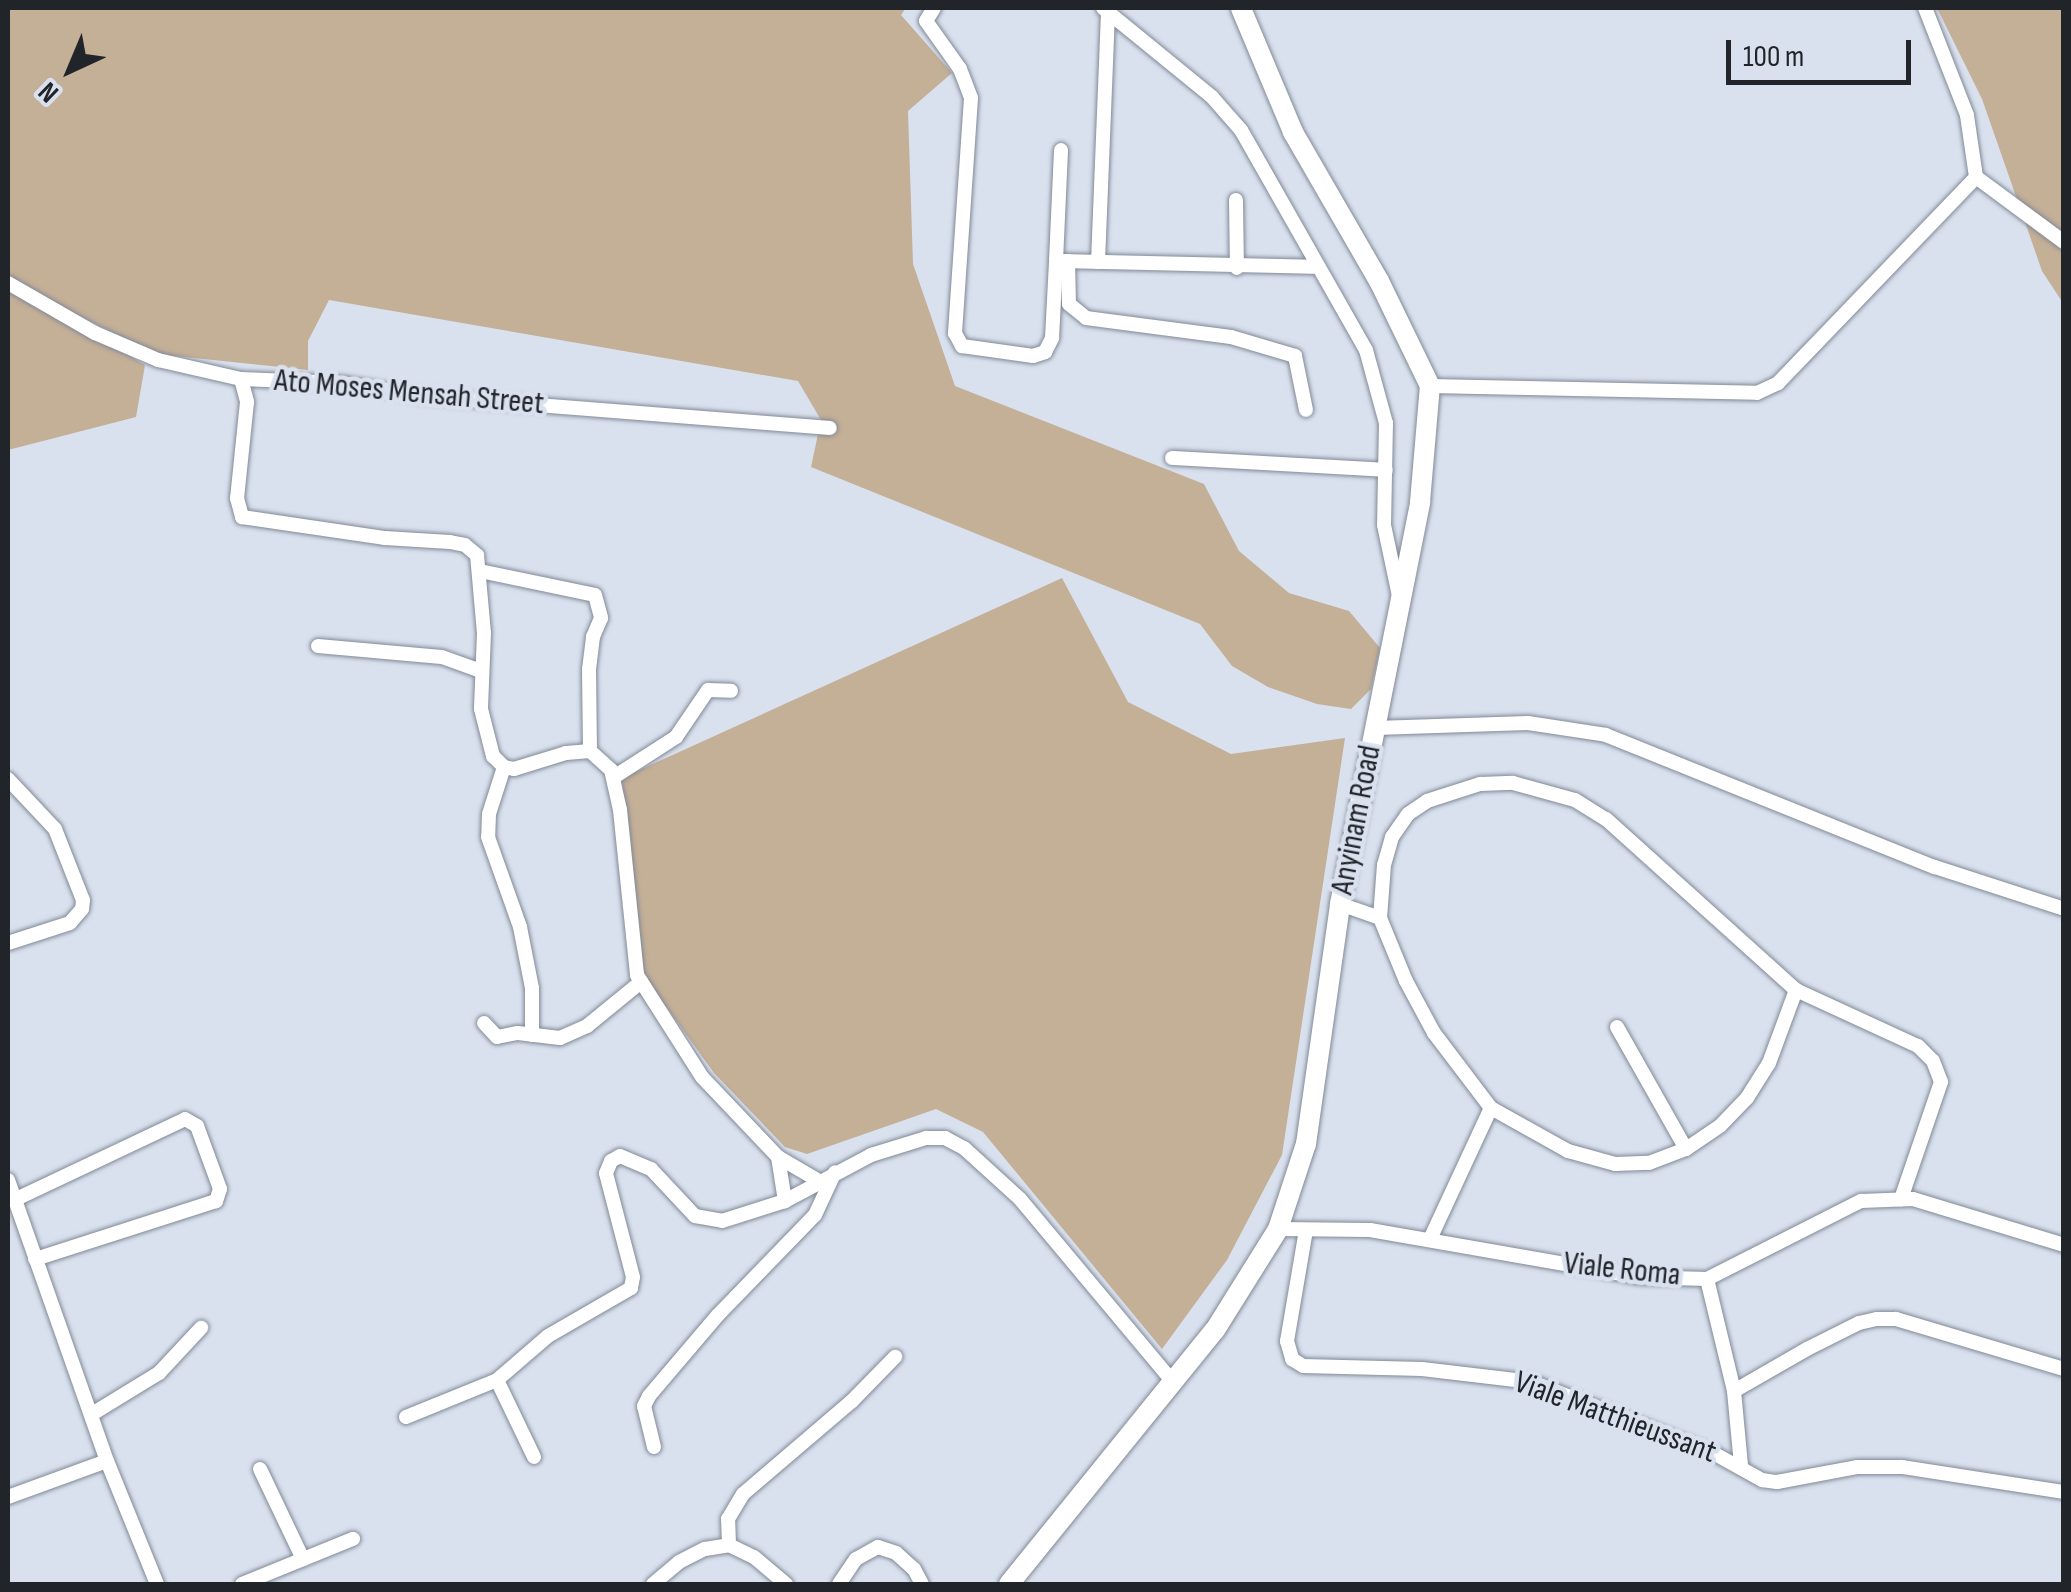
<!DOCTYPE html>
<style>
body{margin:0}
#map{position:relative;width:2071px;height:1592px;overflow:hidden;background:#d9e1ef;font-family:"Sofia Sans Condensed",sans-serif}
div>[style]{position:absolute}
.green>*{inset:0;background:#c4af97}
.roads{filter:drop-shadow(0 0 2px #818996) drop-shadow(0 0 2px #818996)}
.street>*{height:14px;margin:-7px;padding:0 7px;transform-origin:7px;border-radius:7px;background:#fff}
.secondary>*{height:20px;margin:-10px;padding:0 10px;transform-origin:10px;border-radius:10px;background:#fff}
span{translate:-50% -50%;white-space:nowrap;text-align:center;line-height:1.15;-webkit-text-stroke:9px #d9e1ef;paint-order:stroke}
.street-label{font-size:32px;color:#21252a}
.frame{position:absolute;inset:0;border:10px solid #21252a;pointer-events:none}
.north{position:absolute;left:20px;top:20px;width:100px;height:100px;-webkit-text-stroke:8px #d9e1ef;paint-order:stroke;rotate:224deg;font-size:28px;font-weight:700;line-height:40px;text-align:center;color:#21252a}
.north::after{content:'';display:block;margin:auto;width:35px;height:45px;background:#21252a;clip-path:polygon(50% 0,100% 100%,50% 72%,0 100%)}
.scale{position:absolute;left:1726px;top:40px;width:185px;height:45px;box-sizing:border-box;border:5px solid #21252a;border-top:0;padding-left:12px;font-size:30px;line-height:35px;white-space:nowrap;color:#21252a;-webkit-text-stroke:8px #d9e1ef;paint-order:stroke}
</style>
<div id="map">
<div class="green">
<div style="clip-path:polygon(8px 8px,906px 8px,901px 15px,952px 73px,908px 111px,913px 264px,955px 386px,1204px 484px,1239px 551px,1289px 593px,1349px 611px,1380px 648px,1371px 689px,1351px 709px,1317px 704px,1268px 687px,1232px 666px,1200px 624px,811px 467px,821px 420px,798px 381px,329px 300px,308px 341px,308px 370px,156px 354px,69px 311px,8px 276px)"></div>
<div style="clip-path:polygon(1937px 8px,2063px 8px,2063px 303px,2042px 271px,1982px 99px)"></div>
<div style="clip-path:polygon(8px 288px,145px 365px,136px 417px,8px 450px)"></div>
<div style="clip-path:polygon(1062px 578px,1128px 702px,1231px 754px,1345px 738px,1282px 1155px,1227px 1260px,1162px 1349px,983px 1132px,936px 1109px,807px 1154px,785px 1147px,714px 1073px,639px 969px,622px 778px)"></div>
</div>
<div class="roads">
<div class="street">
<div style="left:934px;top:8px;width:15px;rotate:122deg"></div>
<div style="left:926px;top:21px;width:59px;rotate:54.7deg"></div>
<div style="left:960px;top:69px;width:31px;rotate:69deg"></div>
<div style="left:971px;top:98px;width:236px;rotate:93.9deg"></div>
<div style="left:955px;top:333px;width:15px;rotate:62deg"></div>
<div style="left:962px;top:346px;width:72px;rotate:8deg"></div>
<div style="left:1033px;top:356px;width:13px;rotate:-18deg"></div>
<div style="left:1045px;top:352px;width:16px;rotate:-63deg"></div>
<div style="left:1052px;top:338px;width:77px;rotate:-87deg"></div>
<div style="left:1056px;top:261px;width:260px;rotate:1.3deg"></div>
<div style="left:1103px;top:8px;width:141px;rotate:39.2deg"></div>
<div style="left:1212px;top:97px;width:44px;rotate:48.7deg"></div>
<div style="left:1241px;top:130px;width:253px;rotate:60.4deg"></div>
<div style="left:1366px;top:350px;width:76px;rotate:74.7deg"></div>
<div style="left:1386px;top:423px;width:102px;rotate:91.1deg"></div>
<div style="left:1384px;top:525px;width:73px;rotate:78.1deg"></div>
<div style="left:1976px;top:177px;width:109px;rotate:36.5deg"></div>
<div style="left:1236px;top:200px;width:68px;rotate:89.2deg"></div>
<div style="left:1056px;top:261px;width:111px;rotate:-87.4deg"></div>
<div style="left:1068px;top:261px;width:43px;rotate:88.7deg"></div>
<div style="left:1069px;top:304px;width:22px;rotate:39deg"></div>
<div style="left:1086px;top:318px;width:146px;rotate:7.5deg"></div>
<div style="left:1231px;top:337px;width:67px;rotate:16.5deg"></div>
<div style="left:1295px;top:356px;width:55px;rotate:78.5deg"></div>
<div style="left:1098px;top:262px;width:249px;rotate:-87.7deg"></div>
<div style="left:8px;top:283px;width:100px;rotate:29.9deg"></div>
<div style="left:95px;top:333px;width:69px;rotate:23.2deg"></div>
<div style="left:158px;top:360px;width:85px;rotate:12.9deg"></div>
<div style="left:241px;top:379px;width:99px;rotate:2.3deg"></div>
<div style="left:340px;top:383px;width:84px;rotate:8.9deg"></div>
<div style="left:423px;top:396px;width:408px;rotate:4.5deg"></div>
<div style="left:241px;top:379px;width:24px;rotate:75deg"></div>
<div style="left:247px;top:402px;width:97px;rotate:95.9deg"></div>
<div style="left:237px;top:498px;width:20px;rotate:75deg"></div>
<div style="left:242px;top:517px;width:145px;rotate:8.4deg"></div>
<div style="left:385px;top:538px;width:65px;rotate:3.5deg"></div>
<div style="left:450px;top:542px;width:15px;rotate:11deg"></div>
<div style="left:465px;top:545px;width:16px;rotate:40deg"></div>
<div style="left:477px;top:555px;width:78px;rotate:84.9deg"></div>
<div style="left:484px;top:633px;width:76px;rotate:92.3deg"></div>
<div style="left:481px;top:709px;width:49px;rotate:75.7deg"></div>
<div style="left:493px;top:756px;width:16px;rotate:45deg"></div>
<div style="left:504px;top:767px;width:10px;rotate:11deg"></div>
<div style="left:514px;top:769px;width:54px;rotate:-17.1deg"></div>
<div style="left:566px;top:753px;width:24px;rotate:-5deg"></div>
<div style="left:590px;top:751px;width:28px;rotate:42deg"></div>
<div style="left:611px;top:770px;width:41px;rotate:77.3deg"></div>
<div style="left:620px;top:810px;width:166px;rotate:84.1deg"></div>
<div style="left:637px;top:975px;width:121px;rotate:57.5deg"></div>
<div style="left:702px;top:1077px;width:110px;rotate:46.5deg"></div>
<div style="left:778px;top:1157px;width:48px;rotate:30.3deg"></div>
<div style="left:1430px;top:386px;width:327px;rotate:1.2deg"></div>
<div style="left:1757px;top:393px;width:23px;rotate:-25deg"></div>
<div style="left:1778px;top:383px;width:286px;rotate:-46.1deg"></div>
<div style="left:1976px;top:177px;width:63px;rotate:-98.3deg"></div>
<div style="left:1967px;top:115px;width:115px;rotate:-111.4deg"></div>
<div style="left:1172px;top:458px;width:214px;rotate:3.2deg"></div>
<div style="left:480px;top:571px;width:117px;rotate:11.8deg"></div>
<div style="left:595px;top:595px;width:24px;rotate:75deg"></div>
<div style="left:601px;top:618px;width:21px;rotate:113deg"></div>
<div style="left:593px;top:637px;width:32px;rotate:97deg"></div>
<div style="left:589px;top:669px;width:82px;rotate:89.3deg"></div>
<div style="left:318px;top:646px;width:124px;rotate:5.1deg"></div>
<div style="left:442px;top:657px;width:41px;rotate:19.7deg"></div>
<div style="left:1375px;top:728px;width:153px;rotate:-1.9deg"></div>
<div style="left:1528px;top:723px;width:79px;rotate:8.7deg"></div>
<div style="left:1606px;top:735px;width:354px;rotate:21.9deg"></div>
<div style="left:1935px;top:867px;width:136px;rotate:18deg"></div>
<div style="left:504px;top:767px;width:49px;rotate:107.7deg"></div>
<div style="left:489px;top:814px;width:23px;rotate:92deg"></div>
<div style="left:488px;top:837px;width:96px;rotate:70.4deg"></div>
<div style="left:520px;top:927px;width:62px;rotate:78.9deg"></div>
<div style="left:532px;top:988px;width:47px;rotate:90deg"></div>
<div style="left:614px;top:777px;width:74px;rotate:-32.8deg"></div>
<div style="left:676px;top:737px;width:57px;rotate:-55.8deg"></div>
<div style="left:708px;top:690px;width:23px;rotate:2deg"></div>
<div style="left:8px;top:779px;width:69px;rotate:46.8deg"></div>
<div style="left:55px;top:829px;width:76px;rotate:68.5deg"></div>
<div style="left:83px;top:900px;width:9px;rotate:96deg"></div>
<div style="left:82px;top:909px;width:18px;rotate:131deg"></div>
<div style="left:70px;top:923px;width:65px;rotate:162.1deg"></div>
<div style="left:1340px;top:904px;width:42px;rotate:19.3deg"></div>
<div style="left:1380px;top:918px;width:68px;rotate:67.6deg"></div>
<div style="left:1406px;top:981px;width:59px;rotate:61.7deg"></div>
<div style="left:1434px;top:1033px;width:94px;rotate:52.8deg"></div>
<div style="left:1491px;top:1108px;width:88px;rotate:29.2deg"></div>
<div style="left:1568px;top:1151px;width:49px;rotate:15.5deg"></div>
<div style="left:1615px;top:1164px;width:34px;rotate:-2deg"></div>
<div style="left:1649px;top:1163px;width:40px;rotate:-21deg"></div>
<div style="left:1686px;top:1149px;width:41px;rotate:-34.1deg"></div>
<div style="left:1720px;top:1126px;width:39px;rotate:-46deg"></div>
<div style="left:1747px;top:1098px;width:41px;rotate:-57.8deg"></div>
<div style="left:1769px;top:1063px;width:78px;rotate:-69.7deg"></div>
<div style="left:1380px;top:918px;width:53px;rotate:-85.7deg"></div>
<div style="left:1384px;top:865px;width:29px;rotate:-74deg"></div>
<div style="left:1392px;top:837px;width:28px;rotate:-55deg"></div>
<div style="left:1408px;top:814px;width:23px;rotate:-34deg"></div>
<div style="left:1427px;top:801px;width:56px;rotate:-17.8deg"></div>
<div style="left:1480px;top:784px;width:33px;rotate:-2deg"></div>
<div style="left:1513px;top:783px;width:64px;rotate:15.3deg"></div>
<div style="left:1575px;top:800px;width:36px;rotate:32deg"></div>
<div style="left:1606px;top:819px;width:256px;rotate:42deg"></div>
<div style="left:1796px;top:990px;width:134px;rotate:24.7deg"></div>
<div style="left:1918px;top:1046px;width:21px;rotate:45deg"></div>
<div style="left:1933px;top:1061px;width:22px;rotate:69deg"></div>
<div style="left:1941px;top:1082px;width:124px;rotate:108.9deg"></div>
<div style="left:484px;top:1023px;width:19px;rotate:47deg"></div>
<div style="left:497px;top:1037px;width:21px;rotate:-11deg"></div>
<div style="left:518px;top:1033px;width:42px;rotate:6.8deg"></div>
<div style="left:560px;top:1038px;width:30px;rotate:-24deg"></div>
<div style="left:587px;top:1026px;width:70px;rotate:-39.2deg"></div>
<div style="left:1617px;top:1027px;width:140px;rotate:60.5deg"></div>
<div style="left:778px;top:1157px;width:45px;rotate:81deg"></div>
<div style="left:8px;top:1180px;width:298px;rotate:70.6deg"></div>
<div style="left:107px;top:1461px;width:133px;rotate:67.9deg"></div>
<div style="left:14px;top:1200px;width:189px;rotate:-25.3deg"></div>
<div style="left:185px;top:1119px;width:14px;rotate:30deg"></div>
<div style="left:197px;top:1126px;width:67px;rotate:69.9deg"></div>
<div style="left:220px;top:1189px;width:13px;rotate:108deg"></div>
<div style="left:216px;top:1201px;width:190px;rotate:162.2deg"></div>
<div style="left:1278px;top:1229px;width:92px;rotate:0.6deg"></div>
<div style="left:1370px;top:1230px;width:272px;rotate:9.9deg"></div>
<div style="left:1638px;top:1277px;width:69px;rotate:1.7deg"></div>
<div style="left:1707px;top:1279px;width:173px;rotate:-26.9deg"></div>
<div style="left:1861px;top:1201px;width:52px;rotate:-2.2deg"></div>
<div style="left:1913px;top:1199px;width:158px;rotate:16.9deg"></div>
<div style="left:1306px;top:1230px;width:113px;rotate:99.7deg"></div>
<div style="left:1287px;top:1341px;width:19px;rotate:74deg"></div>
<div style="left:1292px;top:1359px;width:13px;rotate:32deg"></div>
<div style="left:1303px;top:1366px;width:119px;rotate:1.4deg"></div>
<div style="left:1422px;top:1369px;width:111px;rotate:6.7deg"></div>
<div style="left:1532px;top:1382px;width:197px;rotate:21.5deg"></div>
<div style="left:1715px;top:1454px;width:54px;rotate:29deg"></div>
<div style="left:1762px;top:1480px;width:15px;rotate:8deg"></div>
<div style="left:1777px;top:1482px;width:81px;rotate:-10.6deg"></div>
<div style="left:1857px;top:1467px;width:45px"></div>
<div style="left:1902px;top:1467px;width:164px;rotate:8.8deg"></div>
<div style="left:1431px;top:1237px;width:142px;rotate:-65.1deg"></div>
<div style="left:1707px;top:1279px;width:115px;rotate:76.4deg"></div>
<div style="left:1734px;top:1391px;width:74px;rotate:84.6deg"></div>
<div style="left:1734px;top:1391px;width:84px;rotate:-29.9deg"></div>
<div style="left:1807px;top:1349px;width:58px;rotate:-26.6deg"></div>
<div style="left:1859px;top:1323px;width:18px;rotate:-13deg"></div>
<div style="left:1877px;top:1319px;width:19px"></div>
<div style="left:1896px;top:1319px;width:175px;rotate:16.6deg"></div>
<div style="left:92px;top:1414px;width:79px;rotate:-31.5deg"></div>
<div style="left:159px;top:1373px;width:62px;rotate:-47deg"></div>
<div style="left:406px;top:1417px;width:98px;rotate:-22.1deg"></div>
<div style="left:654px;top:1447px;width:42px;rotate:-103.7deg"></div>
<div style="left:644px;top:1406px;width:11px;rotate:-63deg"></div>
<div style="left:649px;top:1396px;width:106px;rotate:-49.6deg"></div>
<div style="left:718px;top:1315px;width:139px;rotate:-45.9deg"></div>
<div style="left:815px;top:1215px;width:47px;rotate:-65.1deg"></div>
<div style="left:534px;top:1457px;width:85px;rotate:-115.7deg"></div>
<div style="left:497px;top:1380px;width:67px;rotate:-40.8deg"></div>
<div style="left:548px;top:1336px;width:96px;rotate:-30deg"></div>
<div style="left:631px;top:1288px;width:11px;rotate:-80deg"></div>
<div style="left:633px;top:1277px;width:107px;rotate:-104.6deg"></div>
<div style="left:606px;top:1173px;width:13px;rotate:-67deg"></div>
<div style="left:611px;top:1161px;width:10px;rotate:-29deg"></div>
<div style="left:620px;top:1156px;width:34px;rotate:23deg"></div>
<div style="left:651px;top:1169px;width:64px;rotate:46.9deg"></div>
<div style="left:695px;top:1216px;width:27px;rotate:10deg"></div>
<div style="left:722px;top:1221px;width:66px;rotate:-17.6deg"></div>
<div style="left:785px;top:1201px;width:98px;rotate:-28.1deg"></div>
<div style="left:871px;top:1155px;width:58px;rotate:-17.2deg"></div>
<div style="left:926px;top:1138px;width:19px"></div>
<div style="left:945px;top:1138px;width:21px;rotate:28deg"></div>
<div style="left:964px;top:1148px;width:76px;rotate:42.3deg"></div>
<div style="left:1020px;top:1199px;width:240px;rotate:50.1deg"></div>
<div style="left:260px;top:1469px;width:100px;rotate:64.5deg"></div>
<div style="left:8px;top:1497px;width:105px;rotate:-20deg"></div>
<div style="left:729px;top:1545px;width:26px;rotate:-92deg"></div>
<div style="left:728px;top:1519px;width:29px;rotate:-59deg"></div>
<div style="left:743px;top:1494px;width:143px;rotate:-40.5deg"></div>
<div style="left:852px;top:1401px;width:62px;rotate:-45.7deg"></div>
<div style="left:242px;top:1584px;width:120px;rotate:-22.1deg"></div>
<div style="left:653px;top:1584px;width:34px;rotate:-40deg"></div>
<div style="left:679px;top:1562px;width:29px;rotate:-27deg"></div>
<div style="left:705px;top:1549px;width:24px;rotate:-9deg"></div>
<div style="left:729px;top:1545px;width:28px;rotate:26deg"></div>
<div style="left:754px;top:1557px;width:42px;rotate:40.2deg"></div>
<div style="left:839px;top:1584px;width:30px;rotate:-56deg"></div>
<div style="left:856px;top:1559px;width:25px;rotate:-29deg"></div>
<div style="left:878px;top:1547px;width:19px;rotate:18deg"></div>
<div style="left:896px;top:1553px;width:24px;rotate:42deg"></div>
<div style="left:914px;top:1569px;width:17px;rotate:62deg"></div>
</div>
<div class="secondary">
<div style="left:1009px;top:1584px;width:327px;rotate:-51deg"></div>
<div style="left:1215px;top:1330px;width:119px;rotate:-58deg"></div>
<div style="left:1278px;top:1229px;width:89px;rotate:-71.8deg"></div>
<div style="left:1306px;top:1144px;width:242px;rotate:-81.9deg"></div>
<div style="left:1340px;top:904px;width:410px;rotate:-78.7deg"></div>
<div style="left:1420px;top:502px;width:116px;rotate:-85.1deg"></div>
<div style="left:1430px;top:386px;width:117px;rotate:-115.9deg"></div>
<div style="left:1379px;top:281px;width:172px;rotate:-120deg"></div>
<div style="left:1293px;top:132px;width:134px;rotate:-112.8deg"></div>
</div>
</div>
<div class="street-label">
<span style="left:409px;top:393px;rotate:5deg">Ato Moses Mensah Street</span>
<span style="left:1357px;top:820px;rotate:-79deg">Anyinam Road</span>
<span style="left:1622px;top:1270px;rotate:6deg">Viale Roma</span>
<span style="left:1615px;top:1418px;rotate:20deg">Viale Matthieussant</span>
</div>
<div class="frame"></div>
<div class="north">N</div>
<div class="scale">100 m</div>
</div>
